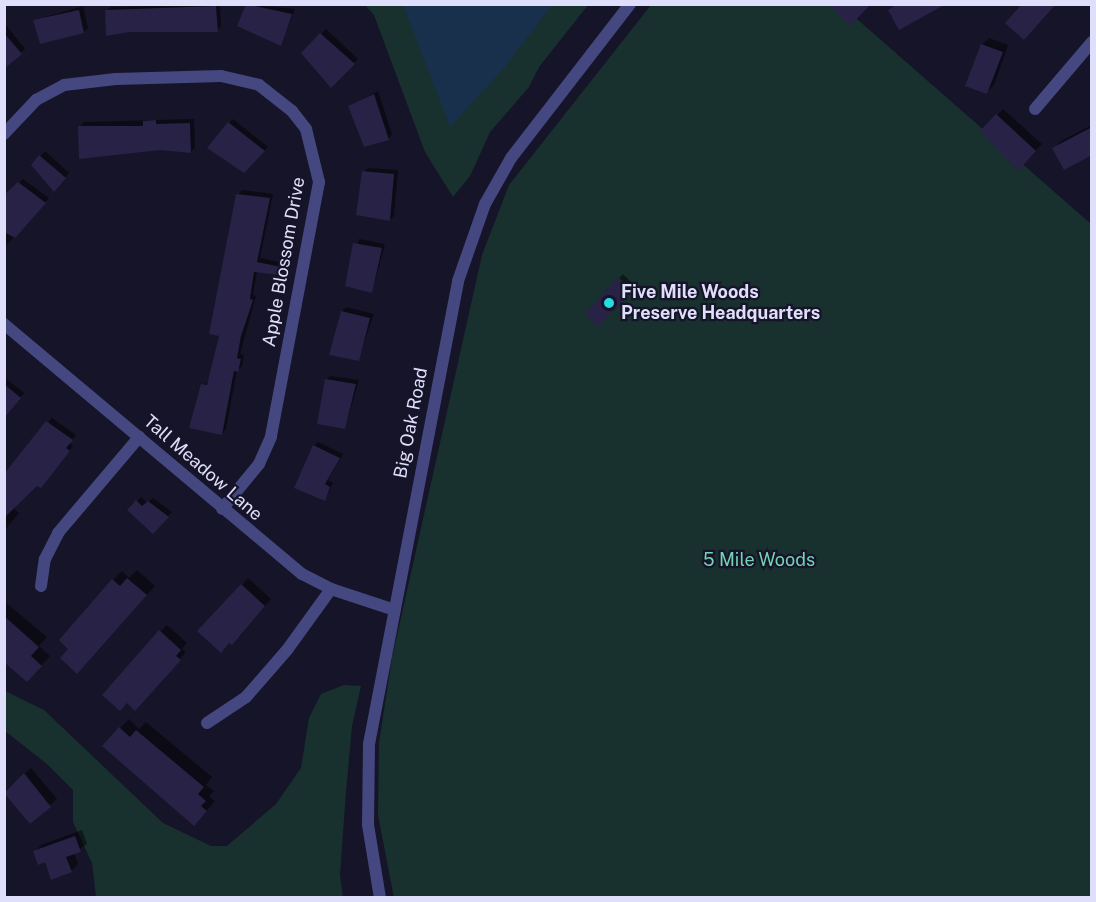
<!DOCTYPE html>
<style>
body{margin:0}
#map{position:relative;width:1096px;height:902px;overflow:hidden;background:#161428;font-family:"Public Sans",sans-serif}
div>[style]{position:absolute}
.green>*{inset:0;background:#18312e}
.water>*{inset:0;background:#18304c}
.shadow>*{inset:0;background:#0007}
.building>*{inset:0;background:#272246}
.minor>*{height:12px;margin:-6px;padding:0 6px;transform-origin:6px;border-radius:6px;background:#454781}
.tertiary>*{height:12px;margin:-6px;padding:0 6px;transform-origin:6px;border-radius:6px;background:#454781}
.dots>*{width:16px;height:16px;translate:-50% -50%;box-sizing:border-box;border:3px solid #161428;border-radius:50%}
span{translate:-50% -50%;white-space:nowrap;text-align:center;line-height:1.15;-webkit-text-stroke:4.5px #161428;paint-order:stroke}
.street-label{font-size:18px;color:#e0dffb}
.poi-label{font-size:18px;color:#e0dffb;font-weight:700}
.left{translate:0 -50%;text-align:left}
.park-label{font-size:18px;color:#73d3b3}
.frame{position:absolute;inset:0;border:6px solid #e0dffb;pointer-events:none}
</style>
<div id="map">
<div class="green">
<div style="clip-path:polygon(365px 5px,588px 5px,539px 67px,529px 87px,490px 132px,470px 176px,453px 197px,425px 152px,374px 15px)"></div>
<div style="clip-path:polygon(651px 5px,841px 5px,1091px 224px,1091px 897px,394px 898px,378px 815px,379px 743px,392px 658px,482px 255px,509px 185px)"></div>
<div style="clip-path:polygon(344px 685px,361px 686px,352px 726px,346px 791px,340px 875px,343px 897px,96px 897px,92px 863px,73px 822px,73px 790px,47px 764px,5px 731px,5px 691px,44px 710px,163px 823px,211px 846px,227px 846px,276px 804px,301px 768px,309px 718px,321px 694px)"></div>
</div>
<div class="water">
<div style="clip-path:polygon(403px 5px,552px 5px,504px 68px,450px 127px)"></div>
</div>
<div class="shadow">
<div style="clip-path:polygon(220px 4px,221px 26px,217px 31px,106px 11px,111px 7px)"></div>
<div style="clip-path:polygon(248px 4px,295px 9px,280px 44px)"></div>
<div style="clip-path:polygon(83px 6px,88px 28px,84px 32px,35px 20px)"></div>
<div style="clip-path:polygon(6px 25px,25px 49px,4px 67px,4px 27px)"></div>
<div style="clip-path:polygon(326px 29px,358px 59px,331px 86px,303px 53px)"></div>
<div style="clip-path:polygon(989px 38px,1008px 45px,994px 85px,987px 92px,982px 45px)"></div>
<div style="clip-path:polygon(378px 91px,392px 134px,388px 139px,350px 106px)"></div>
<div style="clip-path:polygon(1003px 109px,1042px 144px,1018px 169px,982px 131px)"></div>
<div style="clip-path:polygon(194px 119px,195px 147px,191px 152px,160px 149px,81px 158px,80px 127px,84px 122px)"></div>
<div style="clip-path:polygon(233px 119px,268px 147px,244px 172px,229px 123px)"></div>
<div style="clip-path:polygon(1092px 125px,1092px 153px,1054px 148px,1061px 141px)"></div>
<div style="clip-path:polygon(45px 151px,69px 173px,54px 189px,33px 165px)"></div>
<div style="clip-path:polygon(368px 168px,398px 170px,394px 216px,390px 220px,364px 172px)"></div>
<div style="clip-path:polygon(23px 179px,49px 198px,4px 248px,4px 200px)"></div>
<div style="clip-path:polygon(242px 190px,273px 194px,260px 258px,284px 263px,279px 274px,257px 271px,253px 295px,256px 296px,240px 354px,244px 355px,242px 366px,237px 370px,226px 429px,222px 434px,202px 385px,210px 381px,221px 335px,238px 195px)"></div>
<div style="clip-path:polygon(359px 239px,385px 244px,372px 292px,346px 285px)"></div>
<div style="clip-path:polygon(623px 274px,636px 287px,597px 325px,587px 314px)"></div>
<div style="clip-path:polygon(346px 307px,374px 314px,358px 360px,342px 312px)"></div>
<div style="clip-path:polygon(330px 376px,359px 380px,345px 428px,326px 380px)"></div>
<div style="clip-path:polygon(4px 377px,24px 393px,4px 416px)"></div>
<div style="clip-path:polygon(52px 418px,76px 435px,69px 443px,73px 446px,45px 482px,36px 484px,13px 508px,19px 513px,4px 531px,4px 482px,8px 471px)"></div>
<div style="clip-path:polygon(318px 442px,343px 454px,328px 480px,333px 483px,325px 499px,314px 446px)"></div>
<div style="clip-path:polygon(141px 497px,147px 503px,153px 498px,172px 512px,153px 532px,129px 510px)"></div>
<div style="clip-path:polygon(137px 570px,155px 586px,86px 663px,70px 649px,113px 580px,122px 571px,129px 578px)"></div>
<div style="clip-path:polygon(248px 578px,271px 599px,239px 637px,242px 585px)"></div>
<div style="clip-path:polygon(4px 601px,47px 637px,39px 646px,50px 656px,36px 671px,4px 660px)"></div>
<div style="clip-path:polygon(167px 625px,187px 643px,182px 649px,186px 652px,141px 702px,160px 632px)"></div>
<div style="clip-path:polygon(129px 719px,139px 729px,146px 722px,212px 777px,206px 785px,214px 791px,209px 796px,215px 801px,203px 815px,120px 728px)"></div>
<div style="clip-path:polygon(31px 768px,57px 799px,30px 822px,5px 791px)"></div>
<div style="clip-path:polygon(82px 830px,87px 844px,74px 853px,78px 864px,71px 871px,35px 852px,41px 845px)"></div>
</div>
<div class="building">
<div style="clip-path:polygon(246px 4px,292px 14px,281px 46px,237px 26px)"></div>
<div style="clip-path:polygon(828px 4px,871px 4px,850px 26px)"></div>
<div style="clip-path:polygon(897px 4px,946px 4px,899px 30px,888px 10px)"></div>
<div style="clip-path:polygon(1022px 4px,1056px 4px,1024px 40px,1005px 23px)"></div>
<div style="clip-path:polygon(216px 6px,218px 32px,129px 32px,106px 36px,105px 10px)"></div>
<div style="clip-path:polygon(79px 10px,84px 33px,40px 44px,33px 20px)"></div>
<div style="clip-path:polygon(4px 33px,22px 54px,4px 69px)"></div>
<div style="clip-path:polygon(320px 33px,355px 64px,331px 88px,301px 53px)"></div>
<div style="clip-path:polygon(981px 44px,1003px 52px,987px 94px,965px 86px)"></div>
<div style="clip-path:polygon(374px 94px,389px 140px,364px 147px,348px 106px)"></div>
<div style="clip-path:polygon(996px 114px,1036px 151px,1018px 171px,980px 131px)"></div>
<div style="clip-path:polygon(156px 120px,156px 124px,190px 123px,191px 153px,160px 150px,79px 159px,78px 126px,143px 126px,143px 121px)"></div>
<div style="clip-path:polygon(228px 122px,265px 151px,244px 173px,207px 148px)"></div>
<div style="clip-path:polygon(1092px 127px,1092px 155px,1064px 170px,1052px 148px)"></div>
<div style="clip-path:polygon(39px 155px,66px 178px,54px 192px,31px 165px)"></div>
<div style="clip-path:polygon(362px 171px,394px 174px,390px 221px,356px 215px)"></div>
<div style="clip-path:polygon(18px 182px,46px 203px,15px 238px,4px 232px,4px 195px)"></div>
<div style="clip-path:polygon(236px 194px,270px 198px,257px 262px,281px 267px,280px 275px,254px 272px,250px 299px,253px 300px,241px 336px,237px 358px,241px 359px,238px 372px,234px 371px,222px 435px,189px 428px,201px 384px,207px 385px,219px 336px,209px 334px)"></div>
<div style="clip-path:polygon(353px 243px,382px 248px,372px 293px,345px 286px)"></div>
<div style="clip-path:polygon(618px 277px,633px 292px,597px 327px,585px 314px)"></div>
<div style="clip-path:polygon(341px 311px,370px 318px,359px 361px,329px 355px)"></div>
<div style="clip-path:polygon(325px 379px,356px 384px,345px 429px,317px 424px)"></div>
<div style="clip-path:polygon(4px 384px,21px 398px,4px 418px)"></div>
<div style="clip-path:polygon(46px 421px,73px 440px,66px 448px,70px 451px,41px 488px,37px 486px,4px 518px,4px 474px)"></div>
<div style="clip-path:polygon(313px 445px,340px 458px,325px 484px,330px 487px,325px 501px,294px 488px)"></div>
<div style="clip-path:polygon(136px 500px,142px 506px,148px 501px,169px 517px,153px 534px,127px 510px)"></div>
<div style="clip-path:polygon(127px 578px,147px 595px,77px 674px,60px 658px,68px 649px,59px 640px,112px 579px,120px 586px)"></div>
<div style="clip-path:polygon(241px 584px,265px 606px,232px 645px,229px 643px,221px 653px,197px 631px)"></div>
<div style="clip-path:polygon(4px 616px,39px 647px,31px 656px,42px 666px,27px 682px,4px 662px)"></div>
<div style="clip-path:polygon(159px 630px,181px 650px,176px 656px,181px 660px,135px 711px,127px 703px,120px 711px,102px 695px)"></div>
<div style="clip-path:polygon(119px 727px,130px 737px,136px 730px,204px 787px,198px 794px,206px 801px,201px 806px,207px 811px,194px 826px,102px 746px)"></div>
<div style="clip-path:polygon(24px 773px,51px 807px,30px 824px,4px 793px)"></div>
<div style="clip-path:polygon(75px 836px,81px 852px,66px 857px,72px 872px,51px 880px,45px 862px,38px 865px,33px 851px)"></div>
</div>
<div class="minor">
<div style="left:1035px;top:109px;width:88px;rotate:-49.6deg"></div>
<div style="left:4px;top:134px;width:47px;rotate:-46.7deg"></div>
<div style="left:36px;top:100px;width:32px;rotate:-28deg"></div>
<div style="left:64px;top:85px;width:52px;rotate:-6.6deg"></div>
<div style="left:116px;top:79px;width:105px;rotate:-1.6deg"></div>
<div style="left:221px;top:76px;width:39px;rotate:13deg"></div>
<div style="left:259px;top:85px;width:42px;rotate:38.2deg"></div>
<div style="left:292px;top:111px;width:23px;rotate:52deg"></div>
<div style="left:306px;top:129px;width:55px;rotate:76.2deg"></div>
<div style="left:319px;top:182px;width:259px;rotate:100.7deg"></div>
<div style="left:271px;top:437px;width:30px;rotate:114deg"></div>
<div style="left:259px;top:464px;width:58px;rotate:129.4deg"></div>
<div style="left:4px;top:324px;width:389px;rotate:40deg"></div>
<div style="left:302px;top:574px;width:33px;rotate:27deg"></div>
<div style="left:331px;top:589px;width:67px;rotate:18.2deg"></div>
<div style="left:41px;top:586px;width:27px;rotate:-82deg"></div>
<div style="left:45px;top:559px;width:29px;rotate:-63deg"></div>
<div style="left:58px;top:533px;width:126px;rotate:-49.8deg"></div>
<div style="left:207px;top:723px;width:47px;rotate:-33.7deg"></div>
<div style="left:246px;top:697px;width:62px;rotate:-48.9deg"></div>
<div style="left:287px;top:650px;width:75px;rotate:-54.2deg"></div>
</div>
<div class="tertiary">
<div style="left:380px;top:898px;width:74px;rotate:-99.3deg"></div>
<div style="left:368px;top:825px;width:81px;rotate:-89.3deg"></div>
<div style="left:369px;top:744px;width:471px;rotate:-79.1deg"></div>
<div style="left:458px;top:281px;width:82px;rotate:-70.7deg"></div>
<div style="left:485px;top:204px;width:53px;rotate:-60.5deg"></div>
<div style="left:511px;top:158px;width:195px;rotate:-52.3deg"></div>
</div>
<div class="dots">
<div style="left:609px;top:303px;background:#24dde2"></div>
</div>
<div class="street-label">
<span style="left:284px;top:262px;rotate:-80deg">Apple Blossom Drive</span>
<span style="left:411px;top:423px;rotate:-79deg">Big Oak Road</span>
<span style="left:203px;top:468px;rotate:41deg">Tall Meadow Lane</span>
</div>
<div class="poi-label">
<span class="left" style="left:621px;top:303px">Five Mile Woods<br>Preserve Headquarters</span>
</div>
<div class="park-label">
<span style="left:759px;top:560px">5 Mile Woods</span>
</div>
<div class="frame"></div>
</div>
